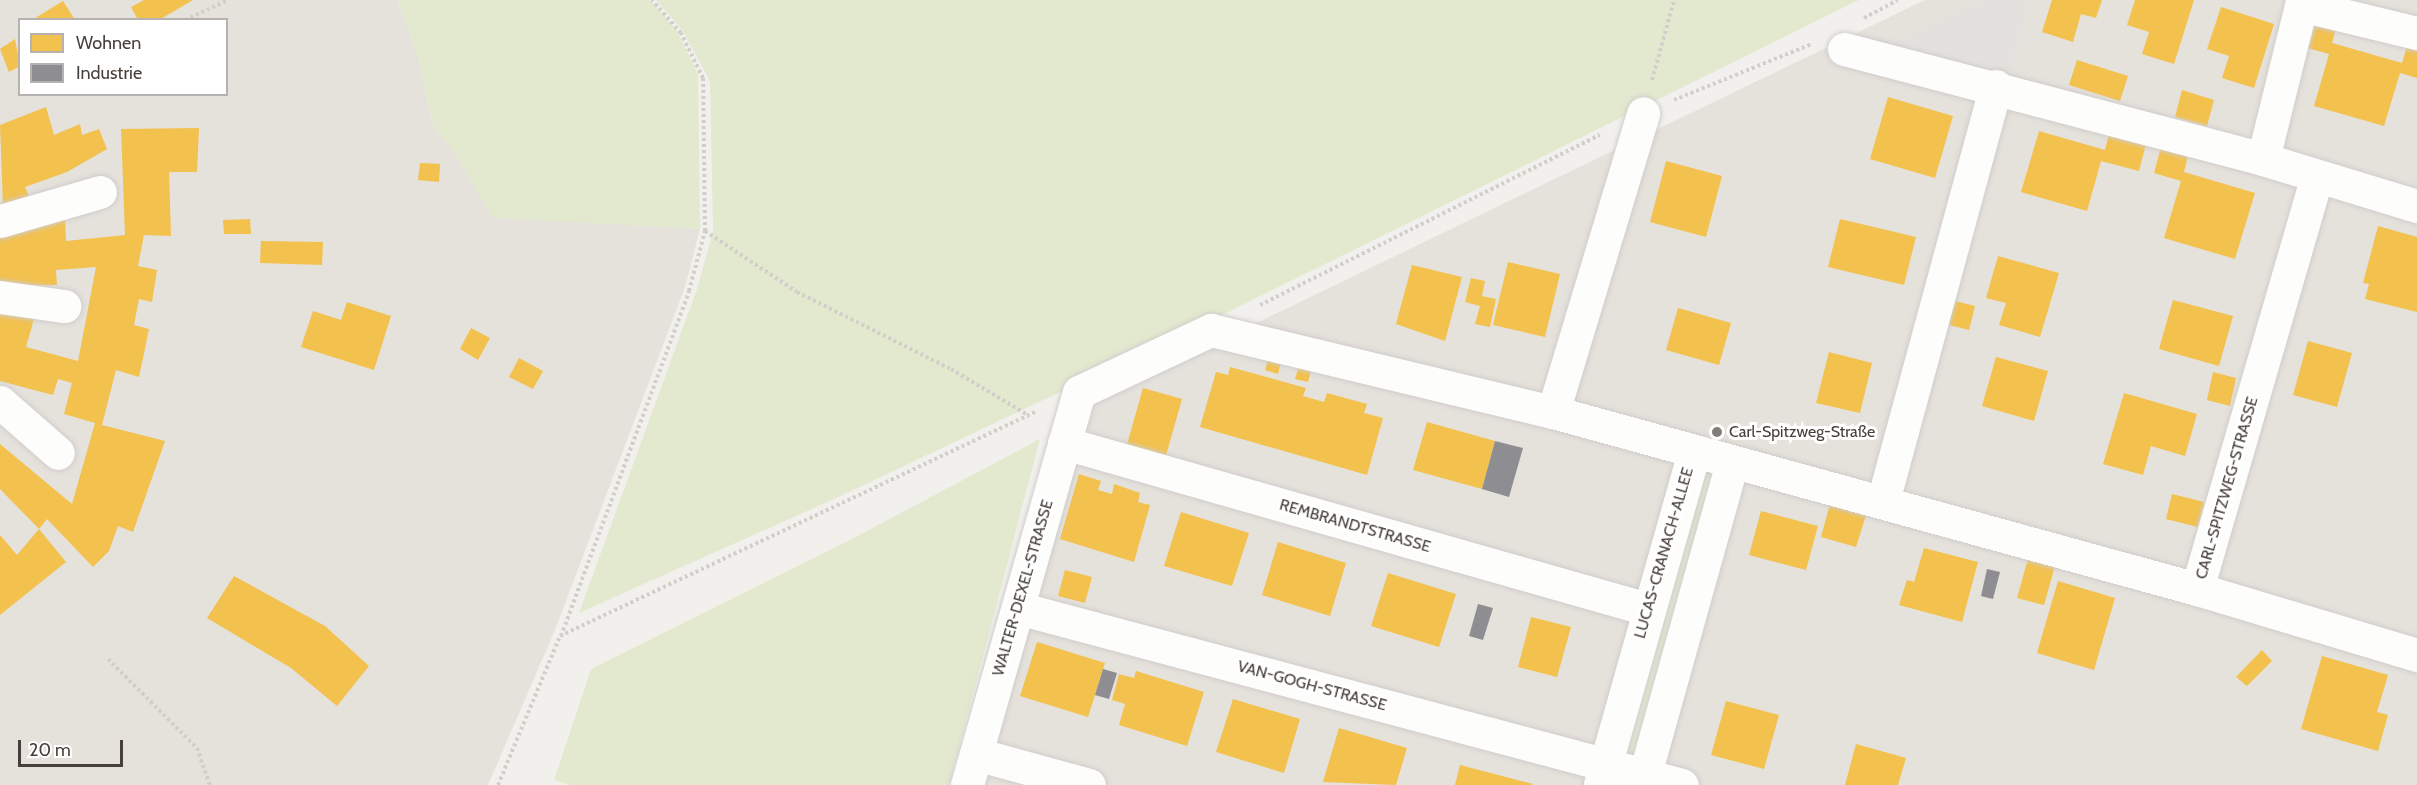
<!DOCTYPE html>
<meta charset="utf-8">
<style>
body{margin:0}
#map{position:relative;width:2417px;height:785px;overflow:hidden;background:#f2f0ed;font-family:Cabin,sans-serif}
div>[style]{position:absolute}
.residential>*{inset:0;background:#e5e1db}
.green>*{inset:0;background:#e3e9cf}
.parking>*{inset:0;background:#e3e0de}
.homes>*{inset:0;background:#f2c14e}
.industry>*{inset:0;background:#8d8d92}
.path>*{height:4px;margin-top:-2px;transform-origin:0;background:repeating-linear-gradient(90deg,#d2cfcb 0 3px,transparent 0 6px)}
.roads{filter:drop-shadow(0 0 2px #d0cdcb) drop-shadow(0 0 2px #d0cdcb)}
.minor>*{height:33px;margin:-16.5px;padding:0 16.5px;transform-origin:16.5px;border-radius:16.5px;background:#fdfdfc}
.dots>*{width:16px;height:16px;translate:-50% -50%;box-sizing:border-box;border:3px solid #fff;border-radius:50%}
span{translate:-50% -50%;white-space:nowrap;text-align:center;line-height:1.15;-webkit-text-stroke:6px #fff;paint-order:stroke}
.poi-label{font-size:16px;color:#473f39}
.left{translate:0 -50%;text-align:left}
.street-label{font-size:16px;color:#473f39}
.legend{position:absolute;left:18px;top:18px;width:210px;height:78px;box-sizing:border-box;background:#fff;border:2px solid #b5b2b0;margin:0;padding:8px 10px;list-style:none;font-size:18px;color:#473f39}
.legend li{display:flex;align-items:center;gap:12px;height:30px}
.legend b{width:30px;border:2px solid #b5b2b0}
.scale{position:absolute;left:18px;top:740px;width:105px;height:27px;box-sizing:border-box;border:3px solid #473f39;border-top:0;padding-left:8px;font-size:18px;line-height:21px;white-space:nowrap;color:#473f39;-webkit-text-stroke:4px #fff;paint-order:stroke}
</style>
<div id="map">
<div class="residential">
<div style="clip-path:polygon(evenodd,0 0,397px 0,417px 53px,433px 125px,455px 153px,493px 217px,700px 229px,685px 287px,555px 630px,488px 785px,0 785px,0 0,20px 20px,226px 20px,226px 94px,20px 94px,20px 20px)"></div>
<div style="clip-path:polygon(1925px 0,2417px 0,2417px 785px,985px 785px,1093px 402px)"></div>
</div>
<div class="green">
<div style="clip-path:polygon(397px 0,650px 0,676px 29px,698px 74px,700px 229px,493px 218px,455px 153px,433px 125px,417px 53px)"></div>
<div style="clip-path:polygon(656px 0,1859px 0,1208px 322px,832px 500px,579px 613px,698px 286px,713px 231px,710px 81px,683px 31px)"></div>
<div style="clip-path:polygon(1040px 439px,949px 785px,569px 785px,554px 780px,591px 669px,848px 541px)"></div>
<div style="clip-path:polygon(1702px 476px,1717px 481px,1636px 746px,1633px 751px,1623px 749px)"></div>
</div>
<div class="parking">
<div style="clip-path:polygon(1979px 0,2029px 0,2006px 89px,1868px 55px)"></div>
</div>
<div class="homes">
<div style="clip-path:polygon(144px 0,193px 0,159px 20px,138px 20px,131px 7px)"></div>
<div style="clip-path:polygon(2052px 0,2102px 0,2096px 18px,2081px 14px,2073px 42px,2042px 32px)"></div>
<div style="clip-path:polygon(2135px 0,2194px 0,2174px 64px,2142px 54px,2149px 32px,2127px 25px)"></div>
<div style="clip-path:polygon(63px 1px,75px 20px,32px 20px)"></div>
<div style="clip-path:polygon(2221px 7px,2274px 24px,2254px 88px,2222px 78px,2229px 56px,2207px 49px)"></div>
<div style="clip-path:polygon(2316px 23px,2336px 28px,2332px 43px,2402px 63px,2407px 47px,2417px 50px,2417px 78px,2400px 73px,2384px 126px,2314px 106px,2329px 54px,2308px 48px)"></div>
<div style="clip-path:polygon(15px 39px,20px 66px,9px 72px,0 49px)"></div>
<div style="clip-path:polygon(2077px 60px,2128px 76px,2120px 101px,2069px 85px)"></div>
<div style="clip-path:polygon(2182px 90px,2214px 100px,2207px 126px,2175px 117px)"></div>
<div style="clip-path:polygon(1888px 97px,1953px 116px,1935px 178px,1870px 159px)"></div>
<div style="clip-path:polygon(46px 107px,54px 135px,80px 124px,82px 135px,99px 129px,107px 149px,67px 172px,25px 187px,29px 197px,3px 206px,0 125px)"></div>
<div style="clip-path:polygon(199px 128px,197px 172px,169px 172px,171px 236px,144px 235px,138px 266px,157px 270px,152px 302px,139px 299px,134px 325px,149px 329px,139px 377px,116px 370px,102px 425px,165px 441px,133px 532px,118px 526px,109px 551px,93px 567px,47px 519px,39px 529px,66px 562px,0 615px,0 535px,17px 555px,39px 529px,0 489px,0 444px,72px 504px,95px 423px,64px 414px,72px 383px,58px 379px,53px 395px,0 381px,0 310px,34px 319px,26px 347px,78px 361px,96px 267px,56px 270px,57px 285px,0 286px,0 232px,65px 220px,66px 241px,125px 235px,121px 129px)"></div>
<div style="clip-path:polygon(2039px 131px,2105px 150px,2109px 134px,2146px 144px,2139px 171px,2101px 161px,2087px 211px,2021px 192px)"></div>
<div style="clip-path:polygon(2161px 147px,2188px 155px,2184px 172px,2255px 193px,2235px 259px,2164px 238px,2181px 181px,2154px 173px)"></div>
<div style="clip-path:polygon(1666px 161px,1722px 176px,1706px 237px,1650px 222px)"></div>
<div style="clip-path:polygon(420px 163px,440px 164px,439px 182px,418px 180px)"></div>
<div style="clip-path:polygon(250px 219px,251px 234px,224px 234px,223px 220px)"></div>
<div style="clip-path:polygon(1840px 219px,1916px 237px,1904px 285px,1828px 267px)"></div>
<div style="clip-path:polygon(2378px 226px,2417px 237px,2417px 312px,2365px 299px,2369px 284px,2363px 283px)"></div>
<div style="clip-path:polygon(261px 241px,323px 242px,322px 265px,260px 263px)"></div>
<div style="clip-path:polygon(1998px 256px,2059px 273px,2040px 337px,1999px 325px,2006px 303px,1986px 298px)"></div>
<div style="clip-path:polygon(1508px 262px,1560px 274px,1545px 337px,1493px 325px)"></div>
<div style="clip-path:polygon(1412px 265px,1462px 277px,1445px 341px,1396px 324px)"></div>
<div style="clip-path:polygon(1471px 278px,1485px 281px,1482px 296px,1496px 299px,1490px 327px,1475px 324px,1480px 306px,1465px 302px)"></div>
<div style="clip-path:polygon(1951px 300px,1975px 306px,1969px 330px,1945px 324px)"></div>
<div style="clip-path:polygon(2173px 300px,2233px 316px,2219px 366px,2159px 349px)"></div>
<div style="clip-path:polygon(347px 302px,391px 316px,374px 370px,301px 347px,313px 311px,341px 320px)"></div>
<div style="clip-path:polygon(1678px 308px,1731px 323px,1719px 365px,1666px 350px)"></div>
<div style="clip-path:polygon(471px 328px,490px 338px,478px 360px,460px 349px)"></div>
<div style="clip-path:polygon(2308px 341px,2352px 353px,2337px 407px,2293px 395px)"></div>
<div style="clip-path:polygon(1271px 350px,1283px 354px,1278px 374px,1265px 370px)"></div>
<div style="clip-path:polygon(1829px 352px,1872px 363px,1860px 413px,1816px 403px)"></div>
<div style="clip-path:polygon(1996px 357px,2048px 371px,2034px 421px,1982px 406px)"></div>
<div style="clip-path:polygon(519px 358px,543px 371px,533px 389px,509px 377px)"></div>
<div style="clip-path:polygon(1301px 359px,1313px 363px,1308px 382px,1295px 379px)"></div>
<div style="clip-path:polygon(1230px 367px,1306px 388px,1303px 396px,1324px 402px,1327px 393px,1367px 404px,1364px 413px,1383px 418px,1367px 475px,1200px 427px,1216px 372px,1228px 375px)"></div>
<div style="clip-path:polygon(2213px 372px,2236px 378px,2230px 406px,2207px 400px)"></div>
<div style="clip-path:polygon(1143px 388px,1182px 399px,1165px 459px,1126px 448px)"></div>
<div style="clip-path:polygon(2124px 393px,2197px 414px,2185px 456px,2151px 446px,2143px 475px,2103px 464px)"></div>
<div style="clip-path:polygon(1427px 422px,1495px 441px,1482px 489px,1413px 470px)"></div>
<div style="clip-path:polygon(1079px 474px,1101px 481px,1098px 490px,1112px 494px,1114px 484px,1140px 493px,1138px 502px,1150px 505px,1134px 562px,1060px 539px)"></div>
<div style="clip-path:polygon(2172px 494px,2204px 502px,2198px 527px,2166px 519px)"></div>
<div style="clip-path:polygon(1830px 504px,1866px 515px,1856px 547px,1821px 537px)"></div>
<div style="clip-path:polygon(1761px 511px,1818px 526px,1806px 570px,1749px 555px)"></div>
<div style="clip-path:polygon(1181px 512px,1249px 533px,1232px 586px,1164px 566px)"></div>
<div style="clip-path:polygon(1278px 542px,1346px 563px,1330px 616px,1262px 595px)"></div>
<div style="clip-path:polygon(1924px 548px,1978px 562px,1962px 622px,1899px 605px,1907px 580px,1914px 582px)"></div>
<div style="clip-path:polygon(2028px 559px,2055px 566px,2044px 605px,2017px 598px)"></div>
<div style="clip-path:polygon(1065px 570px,1092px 577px,1085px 603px,1058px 596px)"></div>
<div style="clip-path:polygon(1388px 573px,1456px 594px,1439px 647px,1371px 626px)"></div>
<div style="clip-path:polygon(234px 576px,325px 626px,369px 666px,337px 706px,291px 668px,207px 618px)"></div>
<div style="clip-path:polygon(2058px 581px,2115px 598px,2094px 670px,2037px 653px)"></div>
<div style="clip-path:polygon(1531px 617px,1571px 627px,1557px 677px,1518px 667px)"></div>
<div style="clip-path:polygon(1037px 642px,1105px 663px,1088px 717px,1020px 696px)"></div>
<div style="clip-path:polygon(2262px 650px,2272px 661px,2247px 686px,2236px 677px)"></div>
<div style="clip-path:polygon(2322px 656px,2388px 675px,2377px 712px,2388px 715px,2378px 751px,2301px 729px)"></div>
<div style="clip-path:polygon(1136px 671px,1204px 692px,1187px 746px,1119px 725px,1125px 704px,1112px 700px,1119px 674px,1134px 678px)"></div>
<div style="clip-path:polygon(1233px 699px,1300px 719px,1284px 773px,1216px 752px)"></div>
<div style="clip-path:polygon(1726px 701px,1779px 715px,1764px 769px,1711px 755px)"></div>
<div style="clip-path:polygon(1339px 728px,1407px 748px,1396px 785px,1323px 782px)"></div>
<div style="clip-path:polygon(1856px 744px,1906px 758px,1898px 785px,1845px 785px)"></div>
<div style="clip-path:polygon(1460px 765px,1533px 784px,1532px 785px,1455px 785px)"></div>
</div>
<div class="industry">
<div style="clip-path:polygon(1495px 441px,1523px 448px,1509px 497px,1482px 489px)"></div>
<div style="clip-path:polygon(1987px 569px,2000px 572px,1993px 599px,1981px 596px)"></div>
<div style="clip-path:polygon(1478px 604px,1493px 608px,1483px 640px,1469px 636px)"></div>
<div style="clip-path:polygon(1103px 669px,1117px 673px,1109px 699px,1095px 695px)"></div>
</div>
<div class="path">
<div style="left:1864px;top:18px;width:38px;rotate:-28deg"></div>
<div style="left:185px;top:20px;width:47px;rotate:-24.9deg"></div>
<div style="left:1652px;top:80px;width:83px;rotate:-74.6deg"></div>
<div style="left:1674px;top:100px;width:149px;rotate:-22.1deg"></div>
<div style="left:705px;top:231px;width:110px;rotate:33.5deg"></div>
<div style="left:797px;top:292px;width:172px;rotate:26.6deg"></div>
<div style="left:951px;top:369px;width:90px;rotate:30.9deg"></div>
<div style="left:1260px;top:305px;width:380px;rotate:-26.6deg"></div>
<div style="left:561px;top:636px;width:368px;rotate:-69.6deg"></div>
<div style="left:689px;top:291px;width:62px;rotate:-75.1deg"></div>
<div style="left:705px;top:231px;width:153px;rotate:-90.7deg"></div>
<div style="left:703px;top:78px;width:50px;rotate:-116.1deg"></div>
<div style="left:681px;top:33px;width:44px;rotate:-131.3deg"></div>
<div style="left:108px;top:659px;width:126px;rotate:45deg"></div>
<div style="left:197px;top:748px;width:39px;rotate:71deg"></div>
<div style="left:498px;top:785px;width:161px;rotate:-67.4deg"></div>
<div style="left:560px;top:636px;width:527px;rotate:-25.25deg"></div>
</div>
<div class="roads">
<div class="minor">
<div style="left:1844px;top:49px;width:433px;rotate:14.7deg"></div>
<div style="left:2263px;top:159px;width:161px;rotate:17deg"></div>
<div style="left:2263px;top:159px;width:159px;rotate:-76.1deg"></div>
<div style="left:2301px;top:5px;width:119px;rotate:13.6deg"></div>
<div style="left:0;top:221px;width:104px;rotate:-16.2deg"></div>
<div style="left:0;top:297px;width:65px;rotate:8deg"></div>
<div style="left:0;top:402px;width:77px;rotate:41.3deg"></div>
<div style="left:1553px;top:412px;width:312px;rotate:-73.2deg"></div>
<div style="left:1064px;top:443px;width:606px;rotate:15.89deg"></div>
<div style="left:1883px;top:501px;width:430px;rotate:-74.8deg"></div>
<div style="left:2197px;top:589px;width:429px;rotate:-73.8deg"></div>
<div style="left:1018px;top:608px;width:687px;rotate:14.93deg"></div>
<div style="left:976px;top:754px;width:117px;rotate:15.3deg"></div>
<div style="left:1600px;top:784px;width:346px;rotate:-74.2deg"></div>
<div style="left:967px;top:785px;width:409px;rotate:-74.1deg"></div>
<div style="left:1079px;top:392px;width:146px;rotate:-25.2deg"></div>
<div style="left:1211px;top:330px;width:352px;rotate:13.5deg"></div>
<div style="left:1553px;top:412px;width:668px;rotate:15.37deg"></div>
<div style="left:2197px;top:589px;width:230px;rotate:16.7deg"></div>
<div style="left:1642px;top:785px;width:335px;rotate:-74.4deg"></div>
</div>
</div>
<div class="dots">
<div style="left:1717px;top:432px;background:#837d78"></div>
</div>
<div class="poi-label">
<span class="left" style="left:1729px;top:432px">Carl-Spitzweg-Straße</span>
</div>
<div class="street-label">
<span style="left:2227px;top:488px;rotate:-74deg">CARL-SPITZWEG-STRASSE</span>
<span style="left:1355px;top:526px;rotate:16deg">REMBRANDTSTRASSE</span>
<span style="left:1664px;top:553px;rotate:-74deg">LUCAS-CRANACH-ALLEE</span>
<span style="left:1023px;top:588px;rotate:-74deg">WALTER-DEXEL-STRASSE</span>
<span style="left:1312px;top:686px;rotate:15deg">VAN-GOGH-STRASSE</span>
</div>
<ul class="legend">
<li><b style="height:16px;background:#f2c14e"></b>Wohnen</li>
<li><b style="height:16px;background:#8d8d92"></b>Industrie</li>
</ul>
<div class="scale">20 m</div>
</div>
